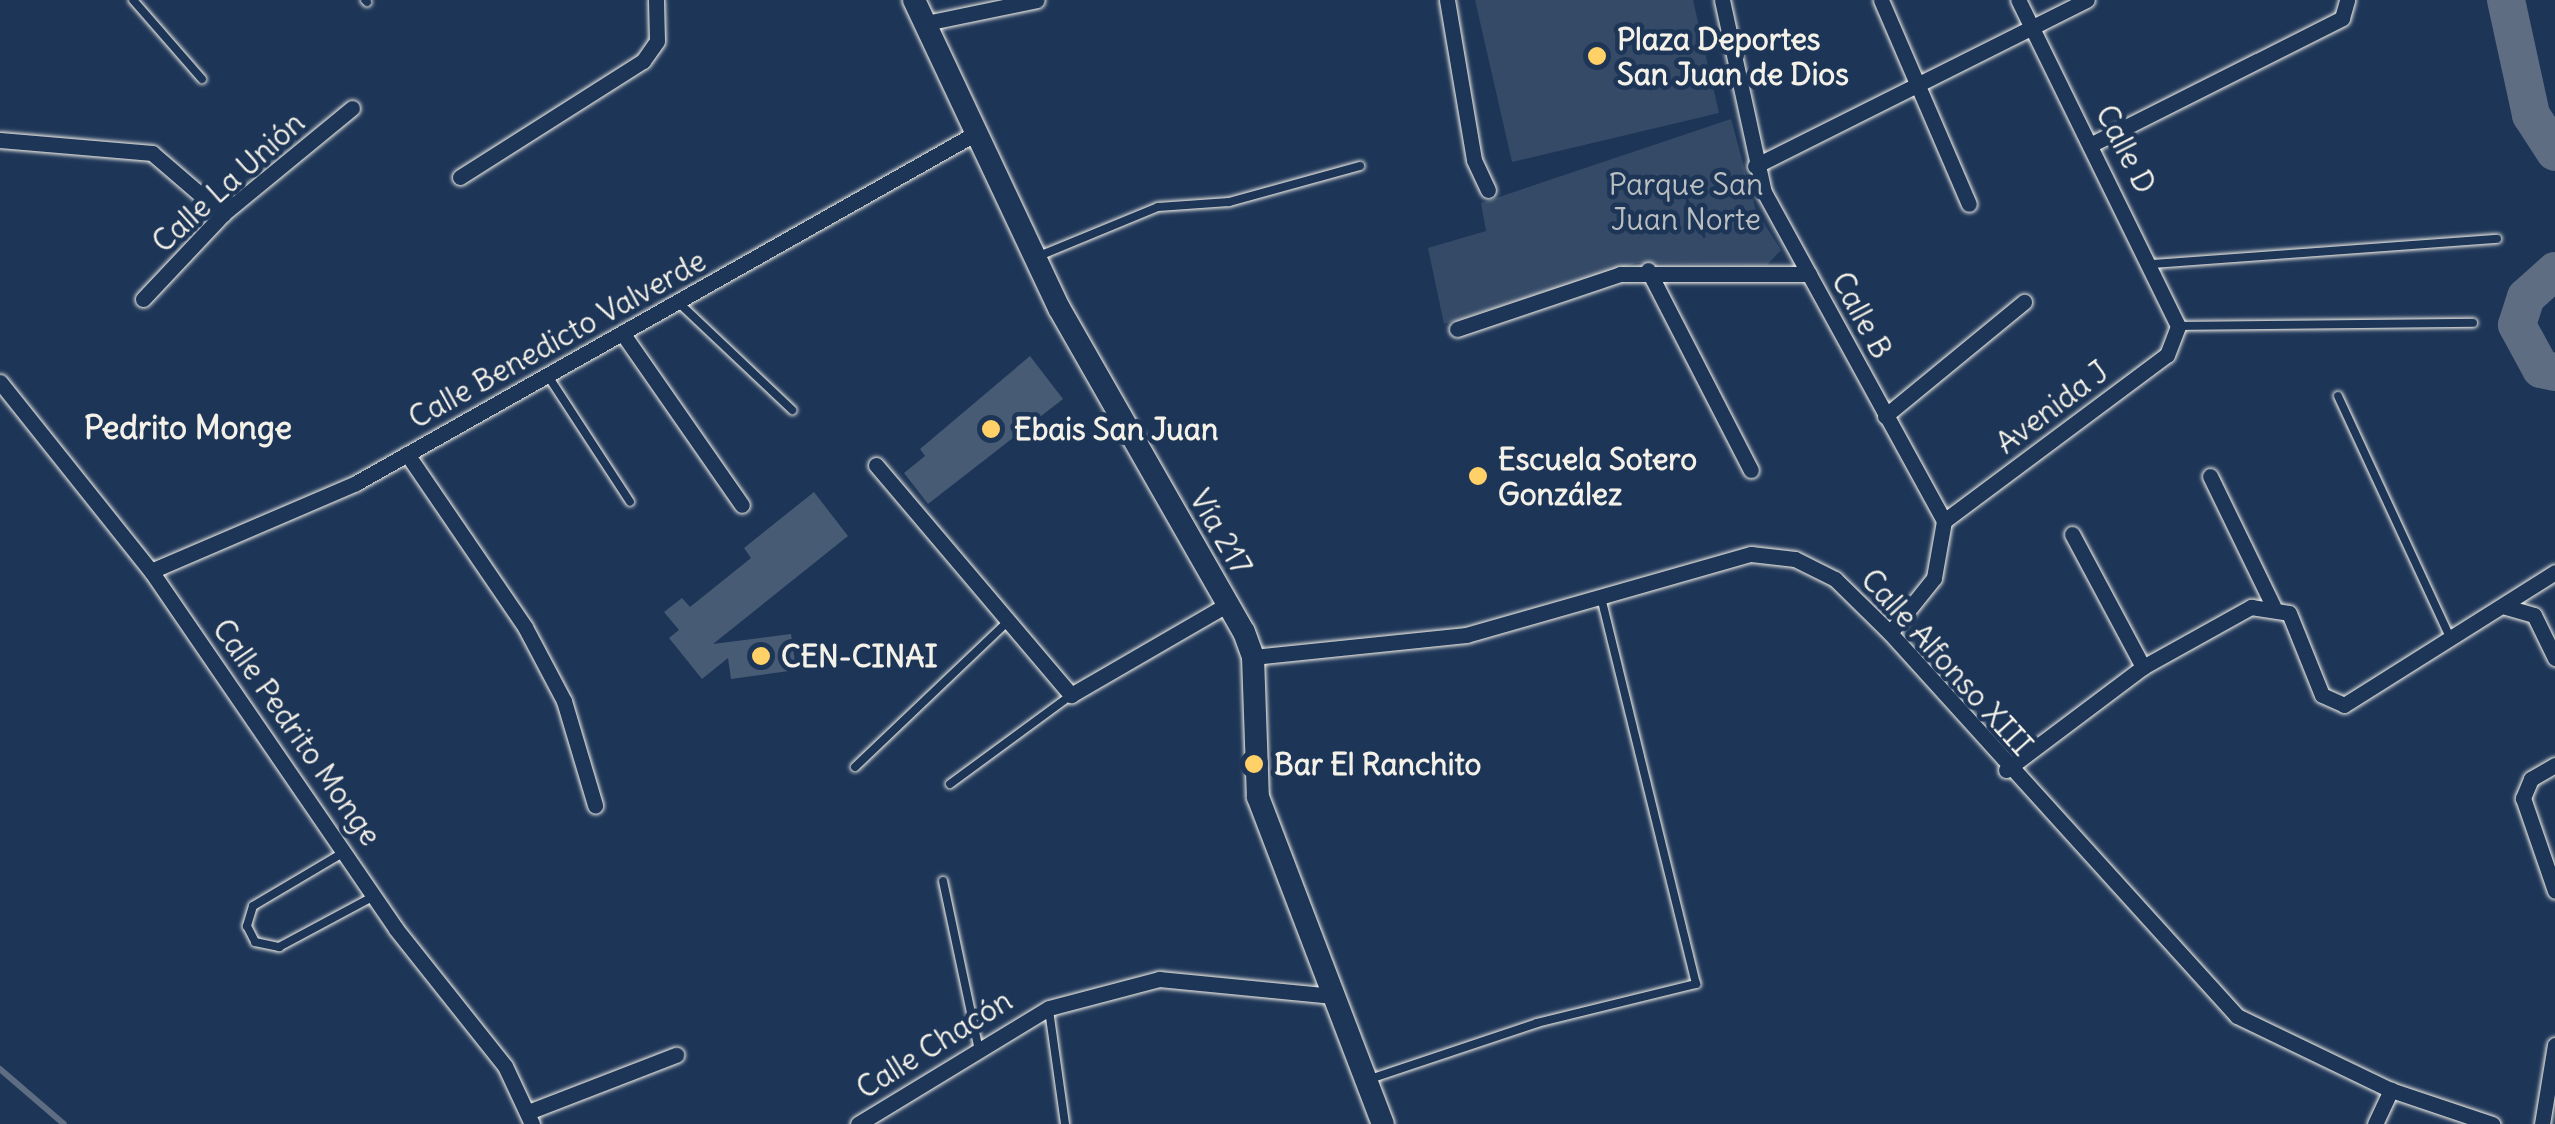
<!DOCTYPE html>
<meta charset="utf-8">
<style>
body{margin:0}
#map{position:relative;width:2555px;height:1124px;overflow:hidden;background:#1d3557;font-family:Delius,sans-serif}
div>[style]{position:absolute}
.green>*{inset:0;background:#354a67}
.stream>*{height:6px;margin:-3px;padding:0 3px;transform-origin:3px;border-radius:3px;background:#5e6d82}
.river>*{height:38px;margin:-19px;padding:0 19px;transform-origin:19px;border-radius:19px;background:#5e6d82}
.building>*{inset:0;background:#485b74}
.roads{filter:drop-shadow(0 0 2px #f4f1e8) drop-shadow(0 0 2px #f4f1e8)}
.lane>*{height:8px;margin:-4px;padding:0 4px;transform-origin:4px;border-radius:4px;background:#1d3557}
.street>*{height:15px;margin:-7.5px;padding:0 7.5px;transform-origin:7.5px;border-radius:7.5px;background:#1d3557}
.secondary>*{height:22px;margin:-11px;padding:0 11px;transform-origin:11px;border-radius:11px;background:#1d3557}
.dots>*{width:28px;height:28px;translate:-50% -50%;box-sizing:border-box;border:5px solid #1d3557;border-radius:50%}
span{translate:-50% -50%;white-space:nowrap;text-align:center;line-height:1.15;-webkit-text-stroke:9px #1d3557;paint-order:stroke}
.poi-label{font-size:30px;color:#f4f1e8;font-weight:700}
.left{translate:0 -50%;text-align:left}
.street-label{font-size:30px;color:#f4f1e8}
.park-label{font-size:30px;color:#bbbfc1}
.neighbourhood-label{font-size:32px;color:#f4f1e8;font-weight:700}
</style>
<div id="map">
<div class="green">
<div style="clip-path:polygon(1475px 0,1693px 0,1719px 113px,1512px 162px)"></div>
<div style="clip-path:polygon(1731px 119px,1756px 211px,1781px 250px,1767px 265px,1636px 263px,1444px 324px,1428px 248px,1486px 231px,1481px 203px)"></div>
</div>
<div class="stream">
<div style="left:0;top:1069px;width:84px;rotate:40.7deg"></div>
</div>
<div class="river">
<div style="left:2506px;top:0;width:118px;rotate:77.7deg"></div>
<div style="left:2531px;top:115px;width:44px;rotate:57deg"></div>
<div style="left:2555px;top:271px;width:39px;rotate:138deg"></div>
<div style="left:2526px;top:297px;width:29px;rotate:108deg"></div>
<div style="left:2517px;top:325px;width:50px;rotate:61.4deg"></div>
<div style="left:2541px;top:369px;width:14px;rotate:12deg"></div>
</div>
<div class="building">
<div style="clip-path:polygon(1030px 356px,1063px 399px,928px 504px,904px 473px,925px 456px,920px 449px)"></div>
<div style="clip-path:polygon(814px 492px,848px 536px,713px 644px,791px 634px,796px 670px,731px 679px,728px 658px,702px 679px,669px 638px,679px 630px,664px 612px,682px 598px,690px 607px,751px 558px,744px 548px)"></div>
</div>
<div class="roads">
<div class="lane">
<div style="left:133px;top:0;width:105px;rotate:48.9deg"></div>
<div style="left:365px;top:0;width:3px;rotate:45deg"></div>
<div style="left:1039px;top:256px;width:129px;rotate:-22.4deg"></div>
<div style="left:1158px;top:207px;width:71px;rotate:-4deg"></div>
<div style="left:1229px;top:202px;width:136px;rotate:-15.4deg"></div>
<div style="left:2153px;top:264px;width:345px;rotate:-4.2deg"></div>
<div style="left:679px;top:303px;width:156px;rotate:43.4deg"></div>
<div style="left:2178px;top:326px;width:295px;rotate:-0.6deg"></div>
<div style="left:548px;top:376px;width:150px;rotate:56.9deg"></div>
<div style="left:2338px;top:396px;width:266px;rotate:65.1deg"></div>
<div style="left:855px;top:767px;width:209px;rotate:-43.6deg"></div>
<div style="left:950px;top:784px;width:150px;rotate:-36.3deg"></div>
<div style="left:346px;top:851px;width:108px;rotate:149.4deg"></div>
<div style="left:253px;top:906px;width:21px;rotate:107deg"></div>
<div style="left:247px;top:926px;width:18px;rotate:63deg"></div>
<div style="left:255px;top:942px;width:25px;rotate:12deg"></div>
<div style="left:279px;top:947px;width:108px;rotate:-28.2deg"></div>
<div style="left:943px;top:881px;width:169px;rotate:78deg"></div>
<div style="left:1049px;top:1010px;width:115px;rotate:82deg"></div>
<div style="left:1370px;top:1079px;width:176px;rotate:-18.5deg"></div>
<div style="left:1537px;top:1023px;width:164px;rotate:-13.8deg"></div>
<div style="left:1696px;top:984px;width:398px;rotate:-103.8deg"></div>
</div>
<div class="street">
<div style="left:1447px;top:0;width:162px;rotate:80.4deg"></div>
<div style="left:1474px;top:160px;width:33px;rotate:65deg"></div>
<div style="left:1722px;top:0;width:197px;rotate:77.7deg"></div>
<div style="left:1764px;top:192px;width:375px;rotate:61.3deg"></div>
<div style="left:1944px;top:521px;width:58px;rotate:100deg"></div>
<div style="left:1934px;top:578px;width:70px;rotate:128.7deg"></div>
<div style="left:1881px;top:0;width:222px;rotate:66.7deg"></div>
<div style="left:926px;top:23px;width:113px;rotate:-11.7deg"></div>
<div style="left:0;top:140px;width:153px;rotate:4.9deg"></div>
<div style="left:152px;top:153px;width:94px;rotate:40.7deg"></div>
<div style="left:2092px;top:144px;width:280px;rotate:-26.7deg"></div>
<div style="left:2342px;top:18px;width:19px;rotate:-74deg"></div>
<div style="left:1755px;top:166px;width:371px;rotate:-26.6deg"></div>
<div style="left:460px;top:177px;width:217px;rotate:-32.4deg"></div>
<div style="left:643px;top:61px;width:24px;rotate:-55deg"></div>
<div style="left:657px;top:41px;width:41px;rotate:-91.4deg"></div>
<div style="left:1648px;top:270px;width:225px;rotate:62.8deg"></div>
<div style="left:143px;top:299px;width:117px;rotate:-46.7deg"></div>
<div style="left:223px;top:214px;width:167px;rotate:-39.4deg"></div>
<div style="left:1457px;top:329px;width:172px;rotate:-18.6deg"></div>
<div style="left:1620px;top:274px;width:189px"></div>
<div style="left:623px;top:334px;width:208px;rotate:55.2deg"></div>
<div style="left:0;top:382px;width:242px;rotate:51.4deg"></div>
<div style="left:151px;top:571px;width:434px;rotate:55.6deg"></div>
<div style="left:396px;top:929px;width:175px;rotate:51.5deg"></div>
<div style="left:505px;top:1066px;width:64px;rotate:65deg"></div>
<div style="left:1885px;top:416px;width:180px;rotate:-39.4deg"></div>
<div style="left:407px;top:454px;width:209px;rotate:55.7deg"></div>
<div style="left:525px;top:627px;width:84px;rotate:62.2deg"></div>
<div style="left:564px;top:701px;width:109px;rotate:73.4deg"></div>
<div style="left:876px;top:465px;width:302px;rotate:49.7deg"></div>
<div style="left:1071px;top:695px;width:181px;rotate:-30.1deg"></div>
<div style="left:2210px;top:476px;width:144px;rotate:64.1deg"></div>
<div style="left:1944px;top:521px;width:278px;rotate:-36.7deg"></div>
<div style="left:2167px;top:355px;width:31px;rotate:-69deg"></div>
<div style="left:2178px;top:326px;width:363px;rotate:-116.1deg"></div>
<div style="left:2072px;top:534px;width:151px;rotate:61.9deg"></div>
<div style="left:151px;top:571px;width:223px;rotate:-23.2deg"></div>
<div style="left:356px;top:483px;width:714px;rotate:-29.44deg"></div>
<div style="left:2506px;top:607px;width:29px;rotate:16deg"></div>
<div style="left:2534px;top:615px;width:48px;rotate:64deg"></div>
<div style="left:1253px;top:657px;width:214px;rotate:-5.9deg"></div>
<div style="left:1466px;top:635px;width:296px;rotate:-15.9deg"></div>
<div style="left:1751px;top:554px;width:44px;rotate:6.5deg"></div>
<div style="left:1795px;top:559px;width:45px;rotate:26.6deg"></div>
<div style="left:1835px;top:579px;width:77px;rotate:44.5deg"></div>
<div style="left:1890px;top:633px;width:517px;rotate:47.82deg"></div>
<div style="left:2237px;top:1016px;width:171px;rotate:25.7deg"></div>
<div style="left:2391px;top:1090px;width:107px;rotate:18.6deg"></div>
<div style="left:2555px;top:765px;width:28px;rotate:150deg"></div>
<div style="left:2531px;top:779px;width:21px;rotate:113deg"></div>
<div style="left:2523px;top:798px;width:98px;rotate:71deg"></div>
<div style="left:2006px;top:770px;width:171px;rotate:-36.9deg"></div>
<div style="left:2143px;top:667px;width:124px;rotate:-29.1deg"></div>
<div style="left:2251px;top:607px;width:38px;rotate:9deg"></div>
<div style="left:2289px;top:613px;width:88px;rotate:68.1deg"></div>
<div style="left:2322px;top:695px;width:24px;rotate:24deg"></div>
<div style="left:2344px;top:705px;width:249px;rotate:-32.2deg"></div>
<div style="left:528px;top:1112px;width:159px;rotate:-21.1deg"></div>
<div style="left:858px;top:1124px;width:223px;rotate:-31.3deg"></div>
<div style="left:1049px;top:1008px;width:114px;rotate:-14.8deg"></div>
<div style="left:1159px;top:979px;width:175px;rotate:5.6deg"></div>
<div style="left:2375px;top:1124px;width:38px;rotate:-65deg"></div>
<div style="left:2542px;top:1124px;width:80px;rotate:-80.7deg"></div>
</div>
<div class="secondary">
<div style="left:914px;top:0;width:340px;rotate:64.8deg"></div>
<div style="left:1059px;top:308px;width:373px;rotate:60.3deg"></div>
<div style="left:1244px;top:632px;width:27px;rotate:70deg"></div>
<div style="left:1253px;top:657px;width:140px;rotate:88deg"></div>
<div style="left:1258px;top:797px;width:350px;rotate:69.1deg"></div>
</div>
</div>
<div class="dots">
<div style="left:1597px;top:56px;background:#ffd166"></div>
<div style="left:991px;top:429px;background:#ffd166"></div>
<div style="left:1478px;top:476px;background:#ffd166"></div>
<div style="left:761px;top:656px;background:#ffd166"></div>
<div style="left:1254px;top:764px;background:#ffd166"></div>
</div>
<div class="poi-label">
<span class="left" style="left:1617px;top:56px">Plaza Deportes<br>San Juan de Dios</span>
<span class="left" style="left:1014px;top:429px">Ebais San Juan</span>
<span class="left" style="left:1498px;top:476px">Escuela Sotero<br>González</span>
<span class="left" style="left:781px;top:656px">CEN-CINAI</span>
<span class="left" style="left:1274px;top:764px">Bar El Ranchito</span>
</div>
<div class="street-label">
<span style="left:2126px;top:149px;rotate:63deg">Calle D</span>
<span style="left:228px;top:182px;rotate:-42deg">Calle La Unión</span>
<span style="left:1862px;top:315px;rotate:62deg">Calle B</span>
<span style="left:557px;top:339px;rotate:-29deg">Calle Benedicto Valverde</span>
<span style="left:2052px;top:407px;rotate:-37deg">Avenida J</span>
<span style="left:1221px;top:532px;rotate:60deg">Vía 217</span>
<span style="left:1947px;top:662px;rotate:48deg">Calle Alfonso XIII</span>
<span style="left:297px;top:732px;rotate:55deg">Calle Pedrito Monge</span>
<span style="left:934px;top:1044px;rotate:-32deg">Calle Chacón</span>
</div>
<div class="park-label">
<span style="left:1686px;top:201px">Parque San<br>Juan Norte</span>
</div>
<div class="neighbourhood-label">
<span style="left:188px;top:428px">Pedrito Monge</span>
</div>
</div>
